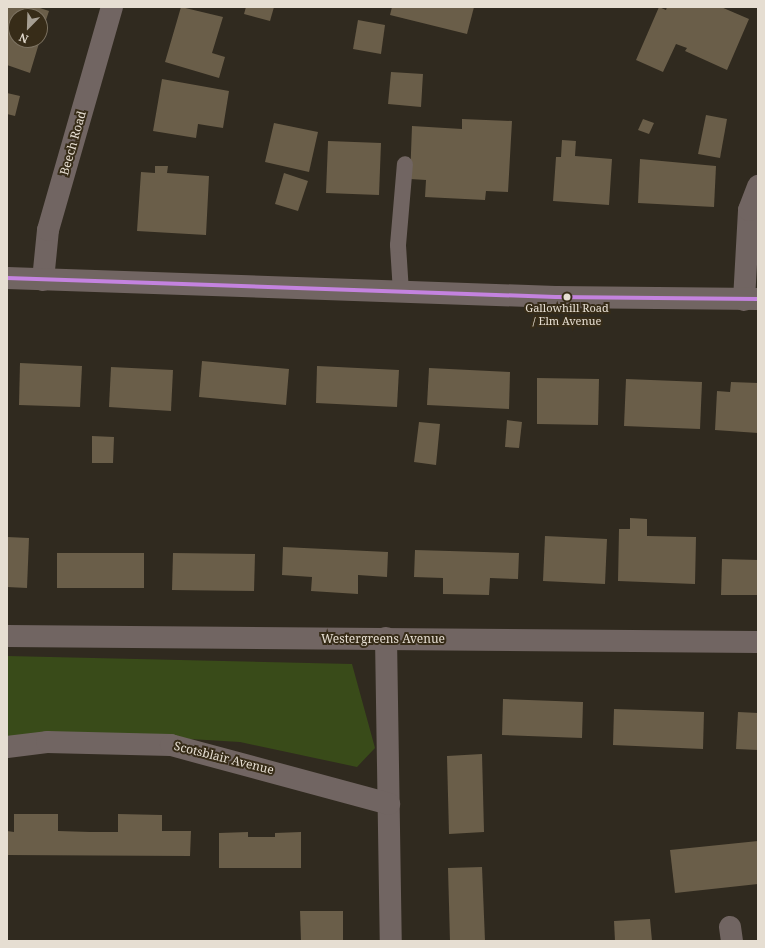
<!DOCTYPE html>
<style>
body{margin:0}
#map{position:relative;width:765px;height:948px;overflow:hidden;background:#302a1f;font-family:"Noto Serif",serif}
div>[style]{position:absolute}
.green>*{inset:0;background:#394b19}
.building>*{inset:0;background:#6a5e49}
.service>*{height:16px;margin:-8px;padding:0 8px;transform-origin:8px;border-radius:8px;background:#716562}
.minor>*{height:22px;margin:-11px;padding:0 11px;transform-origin:11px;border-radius:11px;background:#716562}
.tertiary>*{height:22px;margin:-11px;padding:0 11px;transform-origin:11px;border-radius:11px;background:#716562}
.bus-1>*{height:4px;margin:-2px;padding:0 2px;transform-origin:2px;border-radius:2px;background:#c483df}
.dots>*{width:11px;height:11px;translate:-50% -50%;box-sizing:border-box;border:2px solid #372c18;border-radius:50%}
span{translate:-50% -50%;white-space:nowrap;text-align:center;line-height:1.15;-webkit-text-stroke:4px #372c18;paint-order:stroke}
.bus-label{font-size:11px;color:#e6ded2}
.street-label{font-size:12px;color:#e6ded2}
.frame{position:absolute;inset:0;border:8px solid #e6ded2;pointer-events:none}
.north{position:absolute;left:8px;top:8px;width:40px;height:40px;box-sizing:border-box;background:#372c18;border:1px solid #7d7362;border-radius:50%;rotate:203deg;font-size:11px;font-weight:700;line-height:16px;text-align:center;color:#e6ded2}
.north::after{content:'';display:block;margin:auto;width:14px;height:18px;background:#a69f93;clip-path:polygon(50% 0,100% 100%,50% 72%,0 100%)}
</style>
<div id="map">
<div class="green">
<div style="clip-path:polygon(7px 656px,352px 664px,375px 748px,357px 767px,240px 742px,71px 732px,7px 740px)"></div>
</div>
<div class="building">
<div style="clip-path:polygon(7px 7px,37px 7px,49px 11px,40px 38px,40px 16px,16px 16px,16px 40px,40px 40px,30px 73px,7px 65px)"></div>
<div style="clip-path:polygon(181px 7px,223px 17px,212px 53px,225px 57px,219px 78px,165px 62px)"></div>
<div style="clip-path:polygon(246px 7px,274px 7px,270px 21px,244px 14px)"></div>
<div style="clip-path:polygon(392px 7px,474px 7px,467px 34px,390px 15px)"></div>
<div style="clip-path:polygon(659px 7px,666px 10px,667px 7px,721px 7px,749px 19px,727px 70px,685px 51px,687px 48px,676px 44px,663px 72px,636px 60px)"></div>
<div style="clip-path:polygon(358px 20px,385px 25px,381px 54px,353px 49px)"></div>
<div style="clip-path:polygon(391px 72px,423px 74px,421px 107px,388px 104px)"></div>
<div style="clip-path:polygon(162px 79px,229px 91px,223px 128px,198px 124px,196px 138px,153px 131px)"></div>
<div style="clip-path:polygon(7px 93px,20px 96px,15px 116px,7px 114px)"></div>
<div style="clip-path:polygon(706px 115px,727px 119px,720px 158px,698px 154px)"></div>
<div style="clip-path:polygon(462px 119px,512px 121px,508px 192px,486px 191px,485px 200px,425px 197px,426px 180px,410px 179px,412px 126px,462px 129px)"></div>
<div style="clip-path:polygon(643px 119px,654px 123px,649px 134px,638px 130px)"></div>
<div style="clip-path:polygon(274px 123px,318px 132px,309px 172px,265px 162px)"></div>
<div style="clip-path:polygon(562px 140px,576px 141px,575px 156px,612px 159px,609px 205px,553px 201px,556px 157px,561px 157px)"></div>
<div style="clip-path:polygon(328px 141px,381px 143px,379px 195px,326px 193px)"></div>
<div style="clip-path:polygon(640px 159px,716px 166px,714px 207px,638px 203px)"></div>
<div style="clip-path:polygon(155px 166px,168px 166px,167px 173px,209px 176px,206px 235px,137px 231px,141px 172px,155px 173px)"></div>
<div style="clip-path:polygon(284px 173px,308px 181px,298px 211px,275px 204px)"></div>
<div style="clip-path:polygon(202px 361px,289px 369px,286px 405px,199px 397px)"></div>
<div style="clip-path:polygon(20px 363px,82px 366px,80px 407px,19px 405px)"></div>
<div style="clip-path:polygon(317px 366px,399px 370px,397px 407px,316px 403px)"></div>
<div style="clip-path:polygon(111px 367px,173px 370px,171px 411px,109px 407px)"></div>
<div style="clip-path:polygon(429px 368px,510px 372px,509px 409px,427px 405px)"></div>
<div style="clip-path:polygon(537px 378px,599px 379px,598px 425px,537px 424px)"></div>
<div style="clip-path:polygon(626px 379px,702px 382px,700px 429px,624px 426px)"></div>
<div style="clip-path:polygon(731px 382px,758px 383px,758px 433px,715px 430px,717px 391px,730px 392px)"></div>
<div style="clip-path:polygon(507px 420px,522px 422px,519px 448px,505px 447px)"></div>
<div style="clip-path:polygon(419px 422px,440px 424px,436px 465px,414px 462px)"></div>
<div style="clip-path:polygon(92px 436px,114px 437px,113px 463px,92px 463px)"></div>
<div style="clip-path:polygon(630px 518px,647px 519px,647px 536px,696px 537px,695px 584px,618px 581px,619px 529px,630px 529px)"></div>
<div style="clip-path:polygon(545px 536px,607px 539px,605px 584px,543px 581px)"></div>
<div style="clip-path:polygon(7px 537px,29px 538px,27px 588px,7px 587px)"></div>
<div style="clip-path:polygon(283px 547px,388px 552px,387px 577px,358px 575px,358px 594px,311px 591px,312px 577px,282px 575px)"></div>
<div style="clip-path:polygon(415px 550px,519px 553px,518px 579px,490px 578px,489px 595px,443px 594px,443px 578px,414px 577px)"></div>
<div style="clip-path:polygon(57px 553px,144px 553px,144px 588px,57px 588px)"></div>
<div style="clip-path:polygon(173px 553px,255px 554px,254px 591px,172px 590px)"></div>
<div style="clip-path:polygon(722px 559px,758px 560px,758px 595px,721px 595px)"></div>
<div style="clip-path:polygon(503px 699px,583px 702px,582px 738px,502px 735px)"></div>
<div style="clip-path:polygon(614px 709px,704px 712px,703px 749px,613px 745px)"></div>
<div style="clip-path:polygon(738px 712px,758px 713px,758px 750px,736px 749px)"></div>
<div style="clip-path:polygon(482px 754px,484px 832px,449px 834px,447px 756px)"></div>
<div style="clip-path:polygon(14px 814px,58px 814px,58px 831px,90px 832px,118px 832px,118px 814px,162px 815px,162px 831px,191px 831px,190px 856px,7px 855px,7px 831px,14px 832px)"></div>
<div style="clip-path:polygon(248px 832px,248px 837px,275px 837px,275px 833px,301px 832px,301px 868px,219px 868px,219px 833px)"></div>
<div style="clip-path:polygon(758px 841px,758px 884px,675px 893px,670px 850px)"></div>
<div style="clip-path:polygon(482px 867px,485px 941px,450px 941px,448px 868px)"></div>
<div style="clip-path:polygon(300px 911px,343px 911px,343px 941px,301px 941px)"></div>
<div style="clip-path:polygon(650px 919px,652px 941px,615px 941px,614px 921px)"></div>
</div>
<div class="service">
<div style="left:401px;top:292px;width:47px;rotate:-93.7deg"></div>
<div style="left:398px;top:245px;width:81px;rotate:-85.1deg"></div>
</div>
<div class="minor">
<div style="left:43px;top:280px;width:50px;rotate:-84.3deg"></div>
<div style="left:48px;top:230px;width:232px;rotate:-74deg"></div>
<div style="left:744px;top:300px;width:90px;rotate:-86.8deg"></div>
<div style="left:749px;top:210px;width:26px;rotate:-69deg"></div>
<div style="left:7px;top:636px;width:751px;rotate:0.46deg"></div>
<div style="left:386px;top:638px;width:303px;rotate:89.1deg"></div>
<div style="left:7px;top:747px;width:40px;rotate:-7.1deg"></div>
<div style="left:47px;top:742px;width:124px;rotate:1.4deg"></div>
<div style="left:171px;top:745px;width:226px;rotate:15.1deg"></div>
<div style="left:730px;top:927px;width:14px;rotate:82deg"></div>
</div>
<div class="tertiary">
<div style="left:7px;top:278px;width:549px;rotate:1.98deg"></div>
<div style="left:556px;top:297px;width:202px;rotate:0.6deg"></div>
</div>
<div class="bus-1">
<div style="left:7px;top:278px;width:549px;rotate:1.98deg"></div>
<div style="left:556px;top:297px;width:202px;rotate:0.6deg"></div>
</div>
<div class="dots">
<div style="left:567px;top:297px;background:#e6ded2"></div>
</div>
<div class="bus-label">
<span style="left:567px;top:315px">Gallowhill Road<br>/ Elm Avenue</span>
</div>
<div class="street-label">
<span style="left:73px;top:143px;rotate:-74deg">Beech Road</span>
<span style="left:383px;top:639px">Westergreens Avenue</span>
<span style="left:224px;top:758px;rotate:14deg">Scotsblair Avenue</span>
</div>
<div class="frame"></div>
<div class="north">N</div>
</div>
